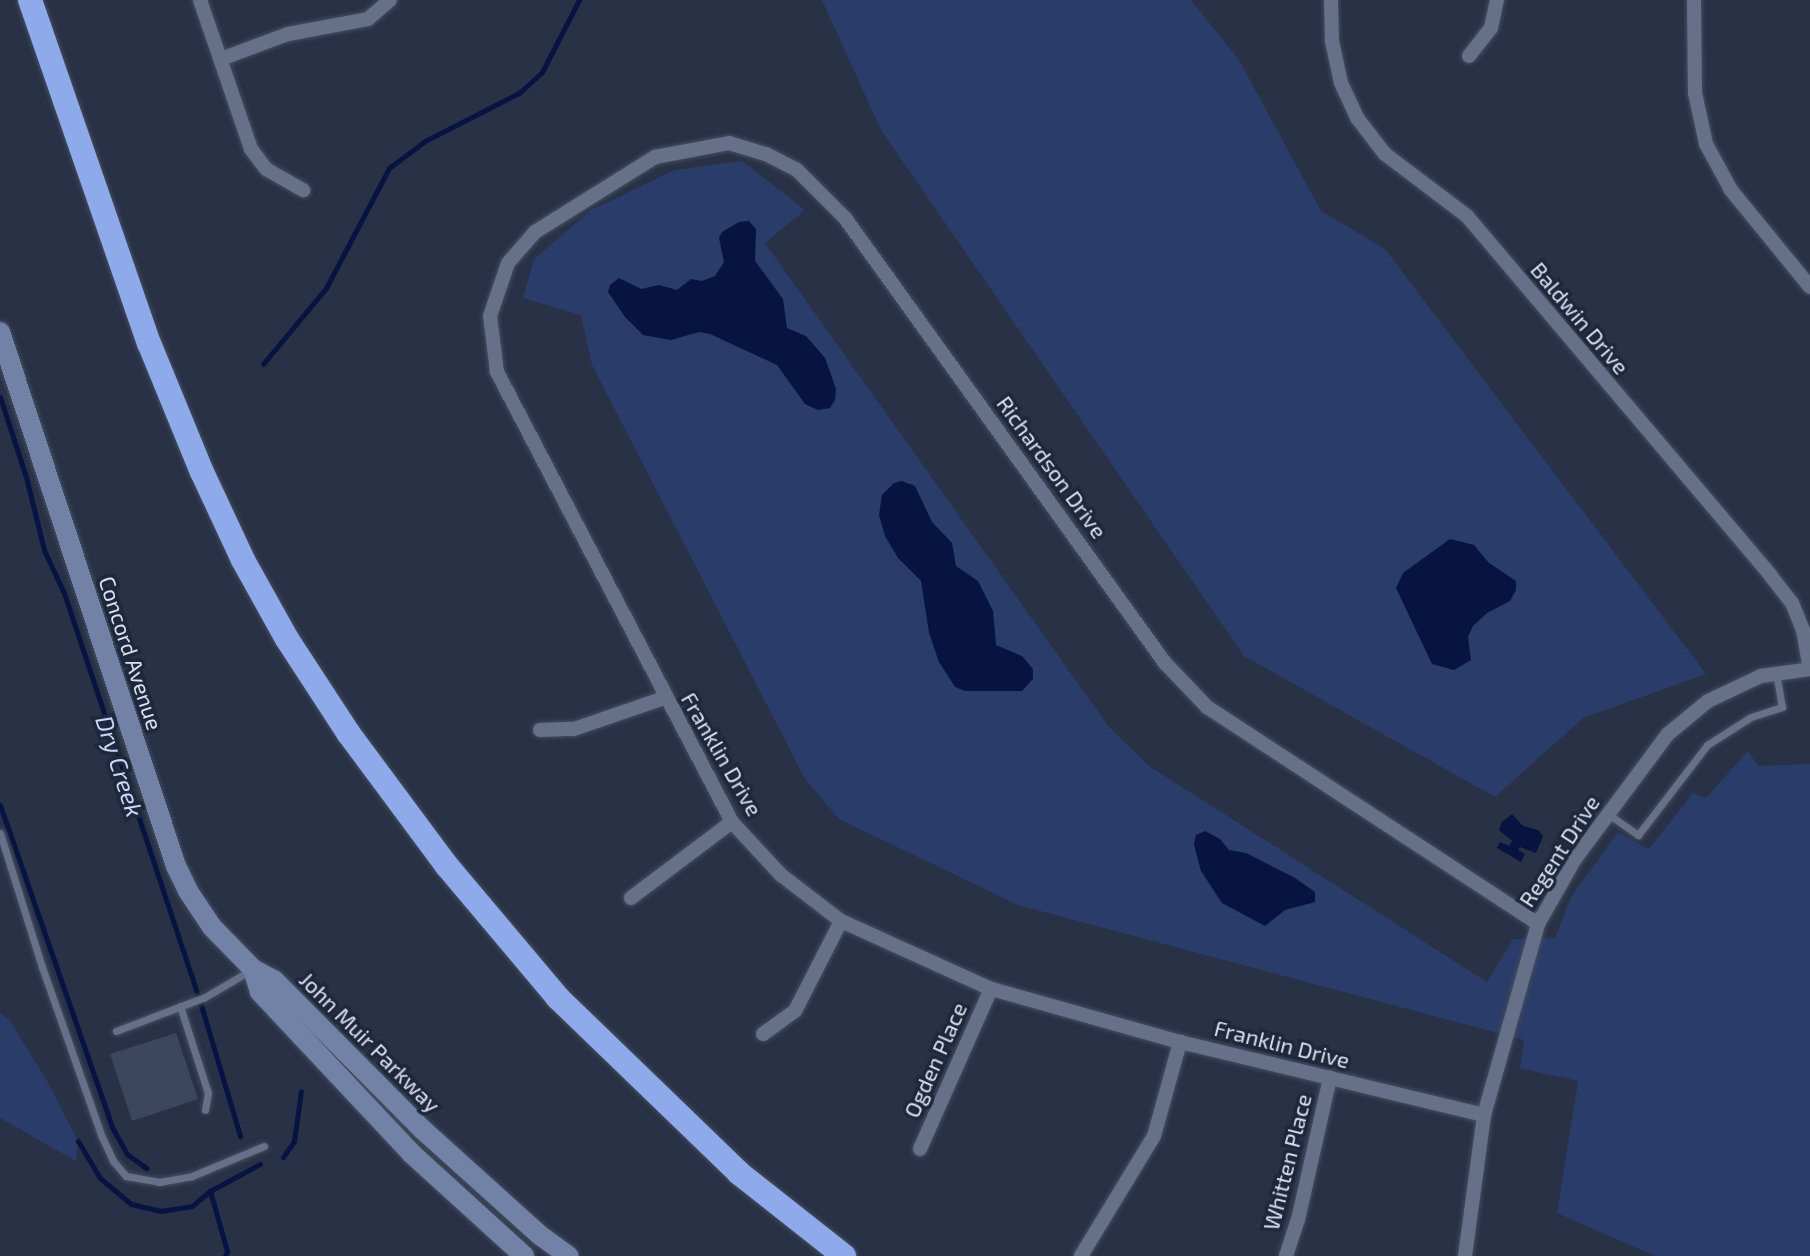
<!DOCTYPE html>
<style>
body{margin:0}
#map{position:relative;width:1810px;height:1256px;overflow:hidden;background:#283146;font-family:"Exo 2",sans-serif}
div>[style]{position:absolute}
.green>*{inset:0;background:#2a3c69}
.water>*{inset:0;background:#071341}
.stream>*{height:5px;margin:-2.5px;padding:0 2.5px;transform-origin:2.5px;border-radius:2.5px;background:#071341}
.building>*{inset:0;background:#3c465d}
.roads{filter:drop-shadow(0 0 2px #454d5f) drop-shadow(0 0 2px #454d5f)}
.lane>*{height:7px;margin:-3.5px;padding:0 3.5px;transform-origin:3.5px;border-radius:3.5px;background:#667189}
.street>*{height:14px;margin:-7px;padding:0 7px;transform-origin:7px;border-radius:7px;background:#667189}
.secondary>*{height:20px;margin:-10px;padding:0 10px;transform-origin:10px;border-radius:10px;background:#7282a6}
.highway>*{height:24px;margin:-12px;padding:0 12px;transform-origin:12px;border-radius:12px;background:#8faaeb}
span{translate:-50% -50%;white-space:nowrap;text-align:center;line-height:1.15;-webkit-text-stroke:7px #1e273b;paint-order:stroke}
.street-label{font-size:22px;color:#dce2f0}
.water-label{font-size:24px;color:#cad8f9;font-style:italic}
</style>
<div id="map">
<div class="green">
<div style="clip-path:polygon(822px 0,1191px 0,1239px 60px,1321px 211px,1385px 249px,1706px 674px,1583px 718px,1495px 797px,1244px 656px,881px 130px)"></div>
<div style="clip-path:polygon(742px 161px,805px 210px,765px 243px,1109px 727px,1149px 766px,1487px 982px,1513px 939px,1555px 938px,1571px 897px,1618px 832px,1649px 849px,1693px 793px,1706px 798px,1748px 751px,1758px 766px,1810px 764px,1810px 1256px,1655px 1256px,1557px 1213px,1578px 1081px,1520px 1068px,1524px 1040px,1018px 905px,839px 819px,805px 779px,592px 365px,581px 315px,523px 298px,534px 259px,591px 210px,675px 170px)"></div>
<div style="clip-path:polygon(0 1013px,10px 1021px,46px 1079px,78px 1141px,76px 1161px,0 1118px)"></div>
</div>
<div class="water">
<div style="clip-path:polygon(749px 221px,756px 229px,755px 261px,783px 299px,787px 328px,806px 336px,825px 358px,836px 389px,835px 400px,830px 408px,818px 410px,805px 404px,777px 365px,710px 334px,699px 332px,671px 340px,643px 335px,625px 317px,608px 292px,610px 285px,619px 278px,641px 289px,659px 285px,677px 290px,691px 279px,702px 281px,715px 276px,724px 262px,719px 238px,722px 232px,739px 222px)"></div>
<div style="clip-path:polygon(902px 481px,915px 486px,932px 522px,952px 543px,956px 566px,978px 581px,993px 611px,996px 645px,1022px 656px,1033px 669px,1033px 679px,1022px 691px,965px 691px,955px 687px,939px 662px,929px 633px,921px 581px,898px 558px,885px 536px,879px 515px,882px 495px,894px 483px)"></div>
<div style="clip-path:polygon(1450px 539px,1474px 545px,1489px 563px,1516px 581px,1516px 590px,1510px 601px,1487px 613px,1473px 626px,1468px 637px,1471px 660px,1454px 670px,1432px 664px,1396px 588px,1403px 573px)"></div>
<div style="clip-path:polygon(1512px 814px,1523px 826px,1538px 830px,1543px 836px,1536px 853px,1520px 847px,1518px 850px,1525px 854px,1521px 862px,1497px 848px,1500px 842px,1509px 846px,1512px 841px,1499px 830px,1502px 822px)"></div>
<div style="clip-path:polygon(1205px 831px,1220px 839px,1229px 850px,1246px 853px,1295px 878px,1315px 892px,1315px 902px,1285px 910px,1265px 926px,1222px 903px,1201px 871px,1194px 845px,1196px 835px)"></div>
</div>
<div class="stream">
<div style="left:263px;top:364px;width:99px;rotate:-50.3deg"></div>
<div style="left:326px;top:288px;width:136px;rotate:-62.3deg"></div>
<div style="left:389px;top:168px;width:45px;rotate:-36.9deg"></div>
<div style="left:425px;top:141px;width:106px;rotate:-27.1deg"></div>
<div style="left:519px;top:93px;width:31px;rotate:-42deg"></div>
<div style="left:542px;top:72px;width:81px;rotate:-62.8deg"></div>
<div style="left:0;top:397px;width:84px;rotate:72deg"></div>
<div style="left:26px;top:477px;width:75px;rotate:76.1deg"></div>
<div style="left:44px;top:550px;width:47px;rotate:65.1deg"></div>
<div style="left:64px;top:593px;width:434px;rotate:71.6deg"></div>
<div style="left:201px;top:1005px;width:137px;rotate:73.4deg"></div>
<div style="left:0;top:805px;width:341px;rotate:70.8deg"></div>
<div style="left:112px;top:1127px;width:31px;rotate:61deg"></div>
<div style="left:127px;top:1154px;width:24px;rotate:36deg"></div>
<div style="left:78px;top:1141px;width:43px;rotate:59.3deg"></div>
<div style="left:100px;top:1178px;width:40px;rotate:40deg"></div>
<div style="left:131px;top:1204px;width:31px;rotate:13deg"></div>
<div style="left:161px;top:1211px;width:31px;rotate:-9deg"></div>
<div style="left:192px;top:1206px;width:23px;rotate:-40deg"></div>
<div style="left:210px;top:1191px;width:57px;rotate:-28.4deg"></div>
<div style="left:283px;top:1157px;width:19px;rotate:-55deg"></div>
<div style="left:294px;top:1141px;width:50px;rotate:-82deg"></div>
<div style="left:210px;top:1191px;width:62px;rotate:74.2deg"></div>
<div style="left:227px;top:1251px;width:5px;rotate:112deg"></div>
</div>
<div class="building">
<div style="clip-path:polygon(176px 1033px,198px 1099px,132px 1121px,110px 1054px)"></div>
</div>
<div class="roads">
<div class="lane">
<div style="left:1608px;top:814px;width:37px;rotate:35deg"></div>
<div style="left:1638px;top:835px;width:113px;rotate:-52.5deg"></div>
<div style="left:1707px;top:745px;width:52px;rotate:-32.5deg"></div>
<div style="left:1751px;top:717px;width:33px;rotate:-18deg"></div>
<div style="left:1782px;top:707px;width:34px;rotate:-100deg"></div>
<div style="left:0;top:833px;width:140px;rotate:72.6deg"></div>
<div style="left:42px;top:967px;width:180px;rotate:70.6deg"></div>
<div style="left:102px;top:1137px;width:26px;rotate:65deg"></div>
<div style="left:113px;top:1161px;width:20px;rotate:49deg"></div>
<div style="left:126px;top:1176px;width:34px;rotate:10deg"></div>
<div style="left:159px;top:1182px;width:34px;rotate:-10deg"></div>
<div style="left:192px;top:1176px;width:78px;rotate:-22.6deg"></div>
<div style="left:180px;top:1006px;width:91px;rotate:72.2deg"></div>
<div style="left:208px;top:1093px;width:17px;rotate:100deg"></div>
<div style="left:116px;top:1031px;width:95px;rotate:-20.9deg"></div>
<div style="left:205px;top:997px;width:53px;rotate:-30.4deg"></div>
</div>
<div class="street">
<div style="left:200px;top:0;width:157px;rotate:71.1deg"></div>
<div style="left:251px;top:149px;width:25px;rotate:53deg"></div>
<div style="left:266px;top:169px;width:43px;rotate:29.6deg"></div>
<div style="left:1331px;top:0;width:41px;rotate:88.6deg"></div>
<div style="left:1332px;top:41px;width:43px;rotate:77.9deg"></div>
<div style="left:1341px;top:83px;width:40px;rotate:65deg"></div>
<div style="left:1358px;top:119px;width:44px;rotate:52.4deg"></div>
<div style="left:1385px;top:154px;width:103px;rotate:37.1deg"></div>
<div style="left:1467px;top:216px;width:470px;rotate:49.8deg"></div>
<div style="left:1770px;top:575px;width:36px;rotate:52deg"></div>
<div style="left:1792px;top:603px;width:29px;rotate:68deg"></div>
<div style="left:1803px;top:630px;width:39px;rotate:80deg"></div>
<div style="left:1694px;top:0;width:93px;rotate:89.4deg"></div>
<div style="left:1695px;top:93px;width:52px;rotate:77.8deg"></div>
<div style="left:1706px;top:144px;width:52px;rotate:61.5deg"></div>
<div style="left:1731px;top:190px;width:125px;rotate:50.8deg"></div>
<div style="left:1469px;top:56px;width:36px;rotate:-52deg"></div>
<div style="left:1491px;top:28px;width:29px;rotate:-78deg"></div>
<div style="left:221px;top:59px;width:72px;rotate:-20.5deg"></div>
<div style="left:288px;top:34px;width:81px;rotate:-10.6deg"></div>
<div style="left:368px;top:19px;width:29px;rotate:-41deg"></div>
<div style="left:540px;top:730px;width:34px;rotate:-2deg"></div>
<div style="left:574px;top:729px;width:95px;rotate:-19deg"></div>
<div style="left:631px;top:898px;width:126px;rotate:-37deg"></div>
<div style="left:763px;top:1034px;width:39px;rotate:-36deg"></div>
<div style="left:795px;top:1011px;width:101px;rotate:-62.9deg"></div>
<div style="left:1484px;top:1115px;width:313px;rotate:-166.5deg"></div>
<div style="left:1180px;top:1042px;width:196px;rotate:-164.3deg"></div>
<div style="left:991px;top:989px;width:165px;rotate:-155.6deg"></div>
<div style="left:841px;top:921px;width:76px;rotate:-142.5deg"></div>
<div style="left:781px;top:875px;width:72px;rotate:-132.8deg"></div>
<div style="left:732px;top:822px;width:508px;rotate:-117.57deg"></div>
<div style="left:497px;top:372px;width:56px;rotate:-97.1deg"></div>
<div style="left:490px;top:316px;width:56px;rotate:-71.2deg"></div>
<div style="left:508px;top:263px;width:41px;rotate:-48.9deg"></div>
<div style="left:535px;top:232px;width:142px;rotate:-32deg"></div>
<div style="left:655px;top:157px;width:75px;rotate:-10.7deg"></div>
<div style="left:729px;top:143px;width:39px;rotate:17deg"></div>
<div style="left:766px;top:154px;width:35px;rotate:27deg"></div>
<div style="left:797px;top:170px;width:68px;rotate:45deg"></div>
<div style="left:845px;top:218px;width:548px;rotate:54.28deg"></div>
<div style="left:1165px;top:663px;width:61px;rotate:46.3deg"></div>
<div style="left:1207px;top:707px;width:396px;rotate:33.2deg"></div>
<div style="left:920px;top:1149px;width:175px;rotate:-66.1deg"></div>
<div style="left:1081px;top:1256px;width:140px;rotate:-58.7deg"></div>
<div style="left:1154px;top:1136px;width:98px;rotate:-74.5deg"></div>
<div style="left:1286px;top:1256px;width:38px;rotate:-72deg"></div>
<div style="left:1298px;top:1220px;width:146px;rotate:-77.3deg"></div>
<div style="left:1465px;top:1256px;width:142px;rotate:-82.3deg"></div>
<div style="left:1484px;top:1115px;width:198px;rotate:-74.2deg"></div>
<div style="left:1538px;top:924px;width:75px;rotate:-60.4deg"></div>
<div style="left:1575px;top:859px;width:156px;rotate:-53.4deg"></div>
<div style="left:1668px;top:734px;width:52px;rotate:-39.5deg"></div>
<div style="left:1708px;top:701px;width:59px;rotate:-25.3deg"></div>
<div style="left:1761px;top:676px;width:49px;rotate:-8.1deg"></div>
</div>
<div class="secondary">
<div style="left:0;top:332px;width:562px;rotate:71.76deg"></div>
<div style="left:176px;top:866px;width:28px;rotate:64deg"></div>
<div style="left:188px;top:891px;width:43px;rotate:56.3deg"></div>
<div style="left:212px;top:927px;width:59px;rotate:45.7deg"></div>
<div style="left:253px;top:969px;width:24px;rotate:28deg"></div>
<div style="left:274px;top:980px;width:210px;rotate:45.2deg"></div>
<div style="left:422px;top:1129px;width:160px;rotate:42deg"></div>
<div style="left:541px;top:1236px;width:34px;rotate:36deg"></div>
<div style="left:253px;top:969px;width:24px;rotate:73deg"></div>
<div style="left:260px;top:992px;width:221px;rotate:46.8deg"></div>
<div style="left:411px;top:1153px;width:153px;rotate:42.3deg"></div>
</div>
<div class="highway">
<div style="left:30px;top:0;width:363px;rotate:70.9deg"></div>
<div style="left:149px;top:343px;width:139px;rotate:67.7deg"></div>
<div style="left:202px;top:472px;width:97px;rotate:65deg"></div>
<div style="left:243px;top:560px;width:90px;rotate:60.9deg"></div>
<div style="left:287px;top:639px;width:113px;rotate:56.9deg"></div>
<div style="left:349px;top:734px;width:164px;rotate:53.4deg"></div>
<div style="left:447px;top:866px;width:172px;rotate:49.9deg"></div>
<div style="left:558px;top:998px;width:252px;rotate:44deg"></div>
<div style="left:739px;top:1173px;width:134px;rotate:38.3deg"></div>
</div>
</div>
<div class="street-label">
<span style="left:1580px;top:318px;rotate:50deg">Baldwin Drive</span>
<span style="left:1052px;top:467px;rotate:54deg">Richardson Drive</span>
<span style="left:131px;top:653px;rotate:72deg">Concord Avenue</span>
<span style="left:722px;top:754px;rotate:60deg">Franklin Drive</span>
<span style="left:1559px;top:851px;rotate:-57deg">Regent Drive</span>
<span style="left:370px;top:1042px;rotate:45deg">John Muir Parkway</span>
<span style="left:1282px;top:1044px;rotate:14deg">Franklin Drive</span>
<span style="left:935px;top:1060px;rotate:-66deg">Ogden Place</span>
<span style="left:1287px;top:1162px;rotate:-76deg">Whitten Place</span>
</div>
<div class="water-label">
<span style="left:120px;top:766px;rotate:72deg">Dry Creek</span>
</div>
</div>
